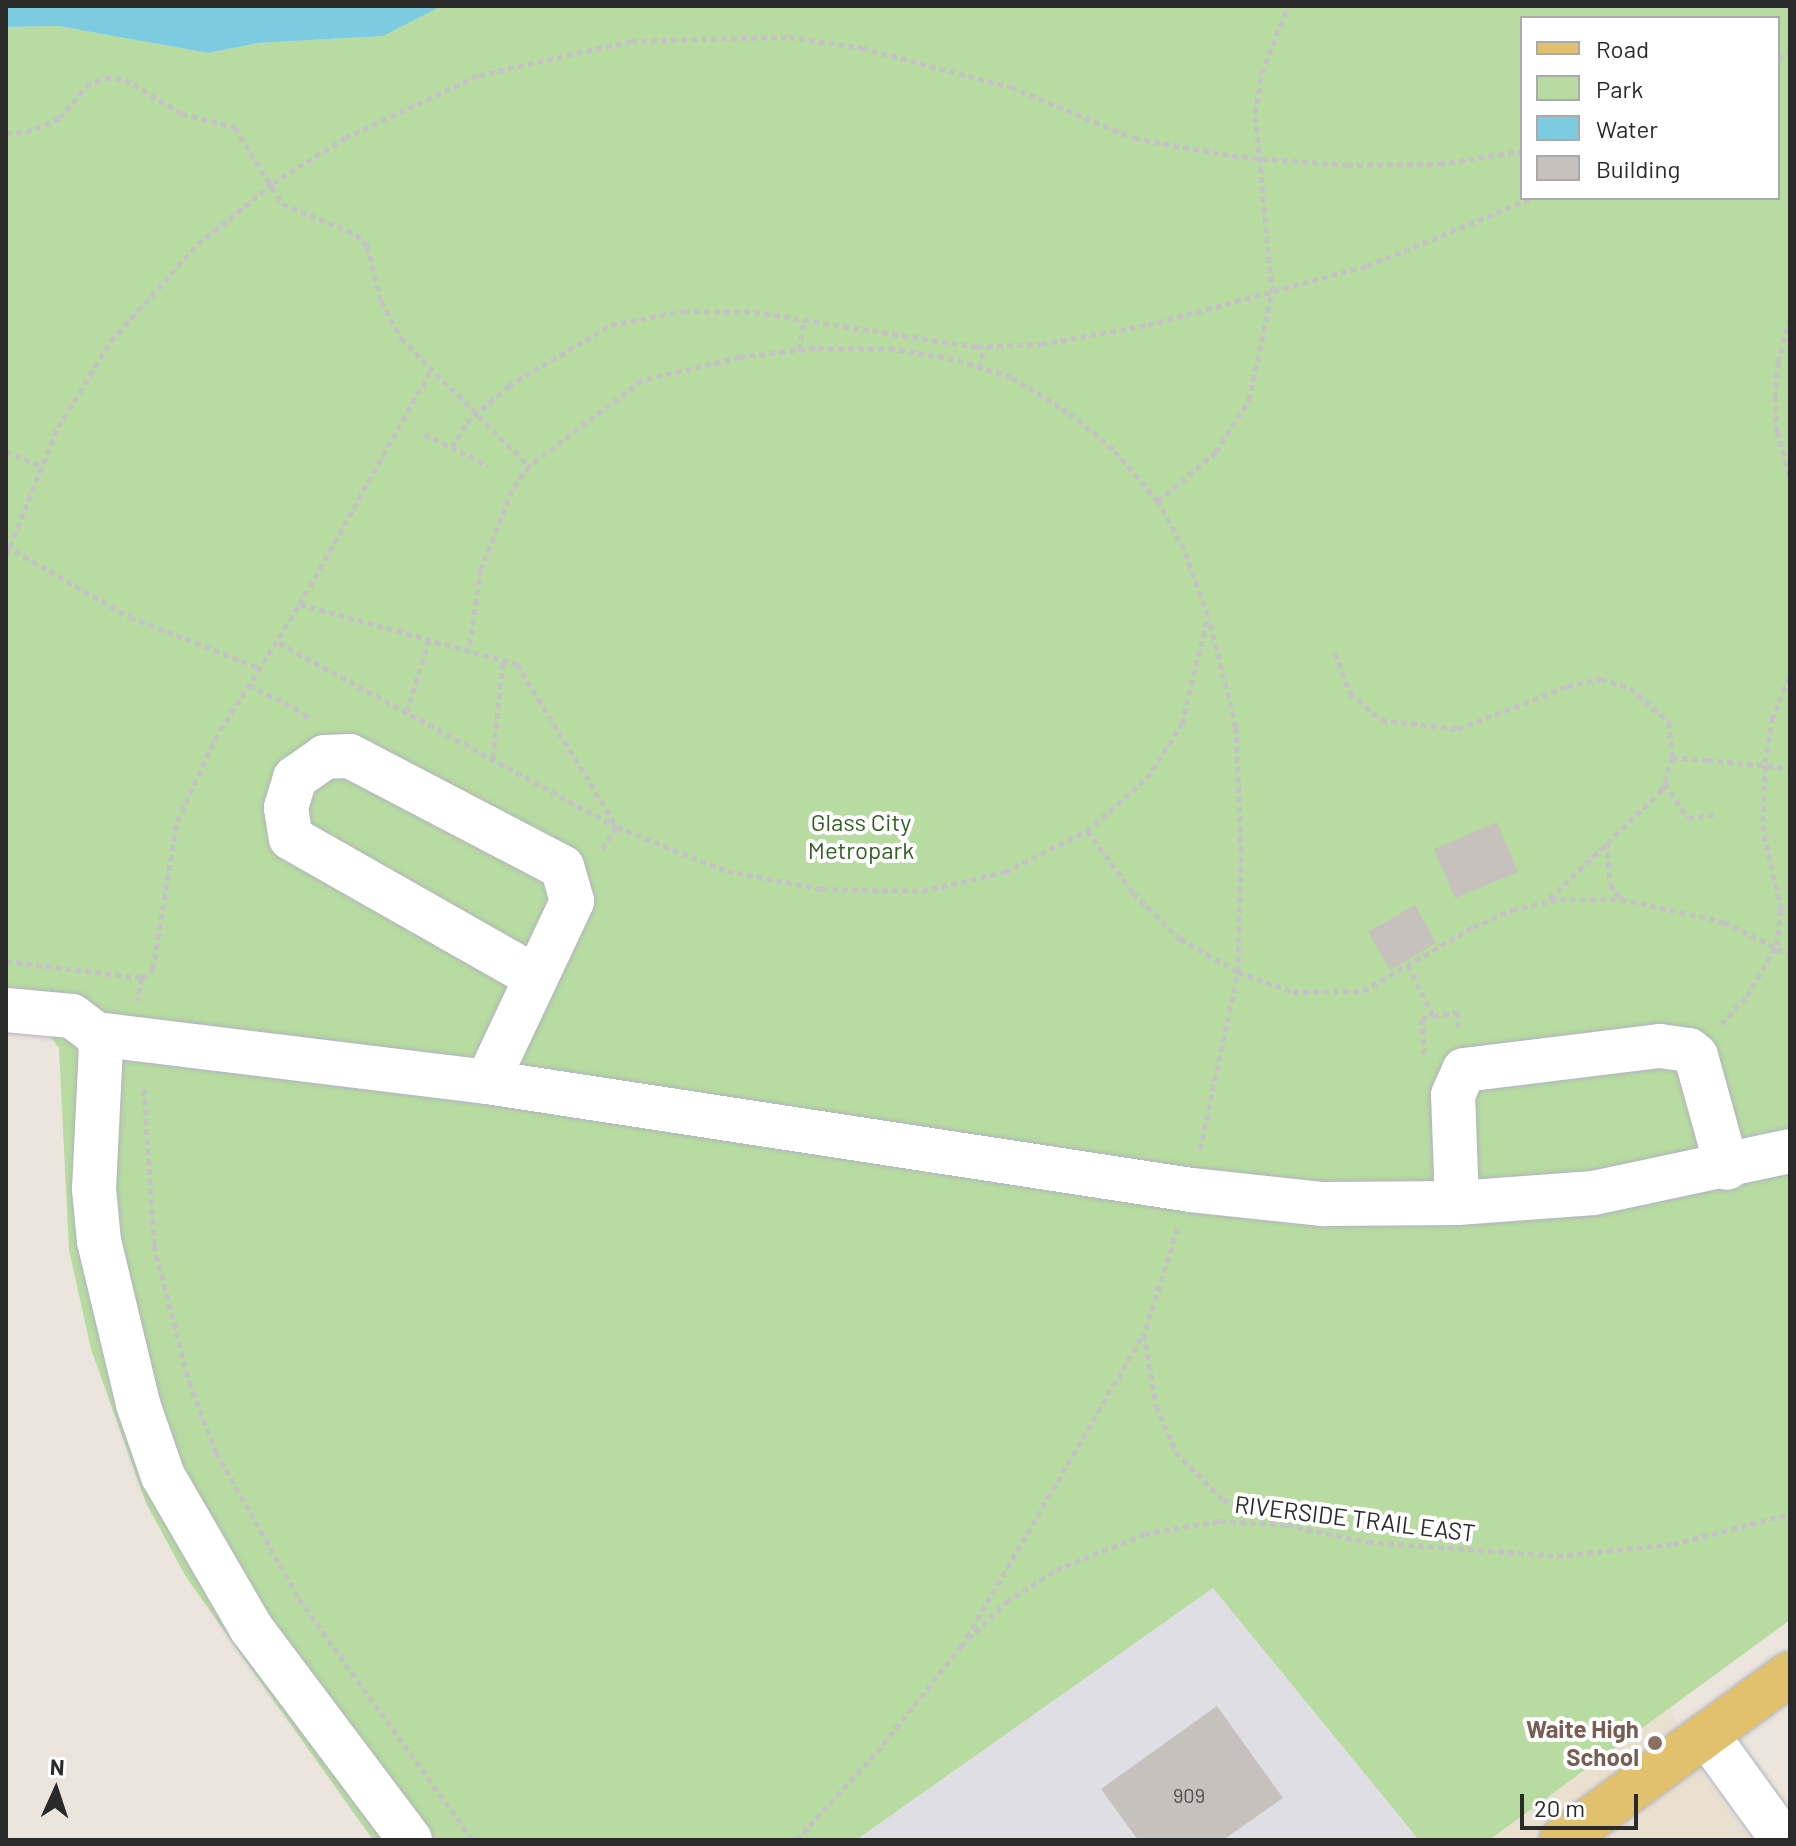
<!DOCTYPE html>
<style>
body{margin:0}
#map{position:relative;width:1796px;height:1846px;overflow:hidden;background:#ebe5de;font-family:Barlow,sans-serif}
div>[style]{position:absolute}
.industrial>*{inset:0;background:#dfdee4}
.education>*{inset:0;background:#eae0cf}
.green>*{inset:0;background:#b7dba0}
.water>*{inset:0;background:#7ccbe1}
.building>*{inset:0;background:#c6c1bd}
.path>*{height:5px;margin-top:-2.5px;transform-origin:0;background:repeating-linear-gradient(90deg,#c3c3c3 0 6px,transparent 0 10px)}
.roads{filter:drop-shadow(0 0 2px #b1b4bc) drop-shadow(0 0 2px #b1b4bc)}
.minor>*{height:44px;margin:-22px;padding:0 22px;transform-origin:22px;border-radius:22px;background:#fff}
.major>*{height:44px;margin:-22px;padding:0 22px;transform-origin:22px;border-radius:22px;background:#e1c16d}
.path-bridge>*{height:5px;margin-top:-2.5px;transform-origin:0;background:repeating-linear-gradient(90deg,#c3c3c3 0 6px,transparent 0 10px)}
.dots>*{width:22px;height:22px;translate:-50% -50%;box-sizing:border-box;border:4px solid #fff;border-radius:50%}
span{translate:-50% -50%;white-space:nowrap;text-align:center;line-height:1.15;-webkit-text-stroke:8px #fff;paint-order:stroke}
.number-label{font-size:20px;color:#51504f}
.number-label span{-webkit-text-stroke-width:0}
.park-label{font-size:24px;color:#325f22}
.street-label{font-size:24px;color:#2a2a2a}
.education-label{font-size:24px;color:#785e54;font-weight:700}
.right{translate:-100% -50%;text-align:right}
.frame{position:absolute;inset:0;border:8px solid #2a2a2a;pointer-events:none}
.legend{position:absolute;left:1520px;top:16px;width:260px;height:184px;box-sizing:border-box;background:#fff;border:2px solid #aaa;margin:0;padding:10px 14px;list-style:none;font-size:24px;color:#2a2a2a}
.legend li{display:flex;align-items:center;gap:16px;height:40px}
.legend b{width:40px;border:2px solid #aaa}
.north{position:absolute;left:16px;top:1750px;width:80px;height:80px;-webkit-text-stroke:6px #fff;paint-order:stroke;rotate:3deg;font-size:22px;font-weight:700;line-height:32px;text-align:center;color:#2a2a2a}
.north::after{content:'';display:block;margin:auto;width:28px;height:36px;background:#2a2a2a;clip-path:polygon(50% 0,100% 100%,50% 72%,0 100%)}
.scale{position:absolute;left:1520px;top:1794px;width:118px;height:36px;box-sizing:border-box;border:4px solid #2a2a2a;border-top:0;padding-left:10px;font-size:24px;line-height:28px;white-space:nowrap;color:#2a2a2a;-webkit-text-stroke:6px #fff;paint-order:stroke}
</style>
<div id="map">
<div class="industrial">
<div style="clip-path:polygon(1213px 1588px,1419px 1840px,856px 1840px)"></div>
</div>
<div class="education">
<div style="clip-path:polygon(1670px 1708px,1704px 1777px,1751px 1840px,1489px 1840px)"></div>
</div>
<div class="green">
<div style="clip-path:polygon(evenodd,442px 6px,1790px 6px,1790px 1620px,1489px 1840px,1419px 1840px,1213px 1588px,856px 1840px,373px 1840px,186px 1577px,146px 1503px,91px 1349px,69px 1250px,59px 1048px,49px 1035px,6px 1030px,6px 27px,58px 26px,208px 53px,258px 43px,383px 36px,442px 6px,1522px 18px,1778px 18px,1778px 198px,1522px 198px,1522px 18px)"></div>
</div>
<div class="water">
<div style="clip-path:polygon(6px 6px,442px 6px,383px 36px,258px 43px,208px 53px,58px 26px,6px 27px)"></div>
</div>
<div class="building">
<div style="clip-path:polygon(1497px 822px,1518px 872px,1455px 898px,1434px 849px)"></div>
<div style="clip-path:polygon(1415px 905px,1436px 943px,1390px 970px,1368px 932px)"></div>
<div style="clip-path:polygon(1217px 1706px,1283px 1798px,1223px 1840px,1138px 1840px,1101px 1789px)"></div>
</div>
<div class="path">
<div style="left:1788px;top:6px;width:4px;rotate:56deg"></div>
<div style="left:1778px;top:59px;width:14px;rotate:-30deg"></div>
<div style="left:6px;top:133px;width:20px;rotate:-3deg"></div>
<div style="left:26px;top:132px;width:37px;rotate:-22deg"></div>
<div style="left:60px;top:118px;width:41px;rotate:-50.9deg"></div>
<div style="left:86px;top:86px;width:21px;rotate:-23deg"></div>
<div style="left:105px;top:78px;width:20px;rotate:3deg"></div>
<div style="left:125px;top:79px;width:67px;rotate:31.6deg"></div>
<div style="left:182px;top:114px;width:55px;rotate:13.8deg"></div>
<div style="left:235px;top:127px;width:90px;rotate:58.6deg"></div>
<div style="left:282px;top:204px;width:80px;rotate:22.1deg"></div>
<div style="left:356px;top:234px;width:16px;rotate:47deg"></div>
<div style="left:367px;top:246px;width:57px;rotate:75.7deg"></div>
<div style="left:381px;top:301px;width:42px;rotate:61.6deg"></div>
<div style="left:401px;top:338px;width:181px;rotate:45deg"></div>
<div style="left:1790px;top:318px;width:46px;rotate:105.3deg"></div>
<div style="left:1778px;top:362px;width:34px;rotate:95deg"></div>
<div style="left:1775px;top:396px;width:35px;rotate:87deg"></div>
<div style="left:1777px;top:431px;width:49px;rotate:74.5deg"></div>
<div style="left:800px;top:350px;width:29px;rotate:-84deg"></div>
<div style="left:980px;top:368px;width:21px;rotate:-79deg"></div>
<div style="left:508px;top:386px;width:120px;rotate:-30.6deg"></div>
<div style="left:611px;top:325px;width:74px;rotate:-10.9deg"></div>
<div style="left:684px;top:311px;width:70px;rotate:0.8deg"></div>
<div style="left:754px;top:312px;width:226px;rotate:8.9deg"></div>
<div style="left:977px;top:347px;width:64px;rotate:-2.7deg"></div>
<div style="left:1041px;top:344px;width:109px;rotate:-10.1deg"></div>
<div style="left:1148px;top:325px;width:227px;rotate:-15.1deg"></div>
<div style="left:1367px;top:266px;width:178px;rotate:-22.4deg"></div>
<div style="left:424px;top:434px;width:72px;rotate:26.2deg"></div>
<div style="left:452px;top:447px;width:28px;rotate:-58deg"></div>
<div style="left:6px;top:451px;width:40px;rotate:23.4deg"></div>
<div style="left:1158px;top:501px;width:76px;rotate:-40.2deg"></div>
<div style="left:1216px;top:452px;width:62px;rotate:-57.6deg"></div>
<div style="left:1249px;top:400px;width:110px;rotate:-78deg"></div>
<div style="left:1272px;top:292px;width:180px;rotate:-95.4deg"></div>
<div style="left:1255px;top:113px;width:41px;rotate:-80.1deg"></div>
<div style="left:1262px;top:73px;width:72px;rotate:-68.8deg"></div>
<div style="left:6px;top:546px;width:143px;rotate:29.8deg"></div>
<div style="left:130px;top:617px;width:140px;rotate:21.4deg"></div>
<div style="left:6px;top:556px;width:139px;rotate:-68deg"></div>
<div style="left:58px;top:427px;width:101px;rotate:-58.4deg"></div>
<div style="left:111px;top:341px;width:130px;rotate:-48.1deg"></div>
<div style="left:198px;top:244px;width:97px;rotate:-39.1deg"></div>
<div style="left:273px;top:183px;width:85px;rotate:-32deg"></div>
<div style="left:345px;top:138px;width:148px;rotate:-25.2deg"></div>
<div style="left:479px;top:75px;width:156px;rotate:-12.6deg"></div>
<div style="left:631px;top:41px;width:158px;rotate:-1.5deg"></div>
<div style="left:789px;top:37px;width:74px;rotate:8.6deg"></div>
<div style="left:862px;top:48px;width:154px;rotate:14.7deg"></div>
<div style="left:1011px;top:87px;width:133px;rotate:22.5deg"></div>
<div style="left:1134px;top:138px;width:100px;rotate:10.4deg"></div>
<div style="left:1232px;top:156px;width:115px;rotate:4.5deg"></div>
<div style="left:1347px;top:165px;width:92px;rotate:-0.6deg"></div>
<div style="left:1439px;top:164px;width:84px;rotate:-8.9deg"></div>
<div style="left:300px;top:604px;width:270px;rotate:-60.8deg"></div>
<div style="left:279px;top:643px;width:385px;rotate:28.6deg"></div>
<div style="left:617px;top:827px;width:118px;rotate:21.8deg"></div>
<div style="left:727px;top:871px;width:97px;rotate:10.7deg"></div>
<div style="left:822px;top:889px;width:100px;rotate:1.1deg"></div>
<div style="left:922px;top:891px;width:85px;rotate:-12.9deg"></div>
<div style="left:1005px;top:872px;width:92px;rotate:-26.6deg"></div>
<div style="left:1087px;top:831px;width:80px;rotate:-41.5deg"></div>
<div style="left:1147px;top:778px;width:64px;rotate:-57.1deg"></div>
<div style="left:1182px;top:724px;width:112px;rotate:-76.6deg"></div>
<div style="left:1208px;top:615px;width:70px;rotate:-110deg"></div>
<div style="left:1184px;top:549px;width:55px;rotate:-118.4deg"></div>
<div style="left:1158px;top:501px;width:69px;rotate:-130.9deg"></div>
<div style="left:1113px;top:449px;width:58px;rotate:-140.6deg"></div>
<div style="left:1068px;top:412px;width:67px;rotate:-148.4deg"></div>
<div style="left:1011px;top:377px;width:60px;rotate:-162.5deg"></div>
<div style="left:954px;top:359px;width:61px;rotate:-170.5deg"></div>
<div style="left:894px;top:349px;width:79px;rotate:-179.3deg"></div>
<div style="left:815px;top:348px;width:76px;rotate:173.2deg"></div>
<div style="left:740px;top:357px;width:101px;rotate:166.8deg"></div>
<div style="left:642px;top:380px;width:142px;rotate:142.7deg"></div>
<div style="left:529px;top:466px;width:29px;rotate:125deg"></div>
<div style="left:512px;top:490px;width:85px;rotate:111.4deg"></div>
<div style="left:481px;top:569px;width:81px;rotate:98.5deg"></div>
<div style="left:1335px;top:653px;width:43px;rotate:69.4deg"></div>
<div style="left:1350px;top:693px;width:41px;rotate:41.1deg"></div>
<div style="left:1381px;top:720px;width:78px;rotate:6.7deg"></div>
<div style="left:1458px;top:729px;width:117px;rotate:-21.5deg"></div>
<div style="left:1567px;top:686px;width:35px;rotate:-12deg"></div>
<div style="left:1601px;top:679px;width:30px;rotate:17deg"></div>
<div style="left:1630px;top:688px;width:52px;rotate:41.1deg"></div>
<div style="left:1669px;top:722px;width:35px;rotate:85deg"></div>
<div style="left:1672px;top:757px;width:34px;rotate:107deg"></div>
<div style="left:1662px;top:790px;width:160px;rotate:136deg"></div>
<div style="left:249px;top:685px;width:63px;rotate:26.6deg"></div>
<div style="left:305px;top:713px;width:9px;rotate:69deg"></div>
<div style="left:407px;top:712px;width:76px;rotate:-73.2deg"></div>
<div style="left:1672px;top:757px;width:35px;rotate:5deg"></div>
<div style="left:493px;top:758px;width:99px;rotate:-84.2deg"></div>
<div style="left:1665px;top:783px;width:42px;rotate:56.7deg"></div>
<div style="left:1688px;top:818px;width:28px;rotate:-8deg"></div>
<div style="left:1087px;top:831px;width:77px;rotate:53.4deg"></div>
<div style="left:1133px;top:893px;width:66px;rotate:44.4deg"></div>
<div style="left:1180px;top:939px;width:67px;rotate:29.6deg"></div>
<div style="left:1238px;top:972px;width:59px;rotate:20deg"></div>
<div style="left:1293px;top:992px;width:70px;rotate:-0.8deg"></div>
<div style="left:1363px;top:991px;width:127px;rotate:-30.2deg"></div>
<div style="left:1473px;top:927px;width:43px;rotate:-23.6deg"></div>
<div style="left:1512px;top:910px;width:49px;rotate:-12.9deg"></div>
<div style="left:1560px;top:899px;width:61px"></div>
<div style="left:1621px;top:899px;width:106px;rotate:12.6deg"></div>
<div style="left:1724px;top:922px;width:74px;rotate:26.6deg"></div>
<div style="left:1607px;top:842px;width:42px;rotate:85.9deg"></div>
<div style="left:1610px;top:884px;width:19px;rotate:54deg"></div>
<div style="left:6px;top:961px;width:137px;rotate:7.1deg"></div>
<div style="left:142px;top:978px;width:23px;rotate:103deg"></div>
<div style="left:1408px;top:965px;width:57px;rotate:63.9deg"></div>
<div style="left:1433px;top:1016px;width:25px;rotate:-9deg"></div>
<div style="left:1458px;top:1012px;width:17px;rotate:90deg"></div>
<div style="left:142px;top:978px;width:14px;rotate:-39deg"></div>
<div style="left:153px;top:969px;width:150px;rotate:-80.8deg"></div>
<div style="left:177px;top:821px;width:90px;rotate:-65.1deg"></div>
<div style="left:215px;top:739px;width:160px;rotate:-57.8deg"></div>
<div style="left:300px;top:604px;width:225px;rotate:15.5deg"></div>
<div style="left:517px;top:664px;width:191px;rotate:58.5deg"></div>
<div style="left:617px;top:827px;width:29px;rotate:125deg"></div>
<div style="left:1721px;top:1024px;width:38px;rotate:-47deg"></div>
<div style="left:1747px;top:996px;width:59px;rotate:-59.5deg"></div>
<div style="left:1777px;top:945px;width:36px;rotate:-84deg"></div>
<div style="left:1781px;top:909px;width:80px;rotate:-103deg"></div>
<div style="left:1763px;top:831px;width:69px;rotate:-88.3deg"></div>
<div style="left:1765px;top:762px;width:43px;rotate:-80.5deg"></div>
<div style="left:1772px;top:720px;width:49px;rotate:-68.6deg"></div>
<div style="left:1424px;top:1054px;width:36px;rotate:-93deg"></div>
<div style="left:1422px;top:1018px;width:11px;rotate:-10deg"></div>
<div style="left:144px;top:1089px;width:156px;rotate:86.3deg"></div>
<div style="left:154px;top:1245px;width:141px;rotate:75.7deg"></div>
<div style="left:189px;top:1382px;width:75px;rotate:68.9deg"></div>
<div style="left:216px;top:1452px;width:169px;rotate:60.5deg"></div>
<div style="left:299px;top:1599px;width:297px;rotate:54.2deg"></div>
<div style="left:1200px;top:1149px;width:181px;rotate:-77.9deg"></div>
<div style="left:1238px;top:972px;width:120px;rotate:-88.6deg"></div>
<div style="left:1241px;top:852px;width:125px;rotate:-92.3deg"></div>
<div style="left:1236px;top:727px;width:111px;rotate:-104deg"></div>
<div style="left:1178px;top:1228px;width:111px;rotate:107.8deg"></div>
<div style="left:1144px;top:1334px;width:73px;rotate:80.5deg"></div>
<div style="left:1156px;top:1406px;width:50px;rotate:66.5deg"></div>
<div style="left:1176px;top:1452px;width:67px;rotate:45.6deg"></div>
<div style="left:1223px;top:1500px;width:60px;rotate:21.4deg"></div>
<div style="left:967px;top:1637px;width:350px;rotate:-59.8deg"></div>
<div style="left:796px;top:1840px;width:120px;rotate:-47.4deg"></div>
<div style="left:877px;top:1752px;width:135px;rotate:-51.6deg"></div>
<div style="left:961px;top:1646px;width:63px;rotate:-44.4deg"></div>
<div style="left:1006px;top:1602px;width:59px;rotate:-32.6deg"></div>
<div style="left:1056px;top:1570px;width:95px;rotate:-22.2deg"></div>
<div style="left:1144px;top:1534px;width:77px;rotate:-9.7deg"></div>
<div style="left:1220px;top:1521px;width:67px;rotate:3.4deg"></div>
<div style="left:1287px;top:1525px;width:83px;rotate:11.9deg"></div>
<div style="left:1368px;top:1542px;width:190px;rotate:4.2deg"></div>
<div style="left:1557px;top:1556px;width:117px;rotate:-5.9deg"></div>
<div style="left:1673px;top:1544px;width:121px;rotate:-14.4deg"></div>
</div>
<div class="roads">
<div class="minor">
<div style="left:6px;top:1010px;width:66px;rotate:5.2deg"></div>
<div style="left:72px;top:1016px;width:30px;rotate:37deg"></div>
<div style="left:96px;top:1034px;width:13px;rotate:67deg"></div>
<div style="left:101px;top:1046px;width:143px;rotate:92.8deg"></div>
<div style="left:94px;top:1189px;width:52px;rotate:84.5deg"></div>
<div style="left:99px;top:1241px;width:168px;rotate:76.5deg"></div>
<div style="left:138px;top:1404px;width:76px;rotate:70.9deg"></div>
<div style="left:163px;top:1476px;width:176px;rotate:59.9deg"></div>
<div style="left:251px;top:1628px;width:265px;rotate:53.1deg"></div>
<div style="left:96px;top:1034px;width:394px;rotate:7deg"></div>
<div style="left:487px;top:1082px;width:712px;rotate:8.72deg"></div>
<div style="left:1191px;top:1190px;width:133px;rotate:6.1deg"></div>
<div style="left:1323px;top:1204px;width:134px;rotate:-0.4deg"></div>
<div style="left:1457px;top:1203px;width:137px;rotate:-4.2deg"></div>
<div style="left:1594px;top:1193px;width:200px;rotate:-12.1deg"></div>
<div style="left:487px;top:1082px;width:200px;rotate:-64.8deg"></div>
<div style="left:572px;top:901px;width:35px;rotate:-106deg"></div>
<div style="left:562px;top:867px;width:239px;rotate:-152.4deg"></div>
<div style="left:350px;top:756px;width:25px;rotate:178deg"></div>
<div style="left:325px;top:757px;width:37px;rotate:145deg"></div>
<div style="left:295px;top:778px;width:31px;rotate:107deg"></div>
<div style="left:286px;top:808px;width:30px;rotate:81deg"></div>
<div style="left:291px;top:838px;width:282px;rotate:29.6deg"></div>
<div style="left:1457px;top:1203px;width:108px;rotate:-92.1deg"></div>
<div style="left:1453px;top:1095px;width:27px;rotate:-66deg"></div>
<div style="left:1464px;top:1070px;width:197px;rotate:-7deg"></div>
<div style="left:1660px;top:1046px;width:29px;rotate:8deg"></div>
<div style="left:1689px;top:1050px;width:9px;rotate:41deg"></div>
<div style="left:1696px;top:1056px;width:116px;rotate:74.5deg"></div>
<div style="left:1707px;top:1735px;width:130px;rotate:54.1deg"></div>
</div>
<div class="major">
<div style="left:1562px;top:1840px;width:282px;rotate:-36.1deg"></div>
</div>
</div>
<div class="path-bridge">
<div style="left:467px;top:423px;width:55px;rotate:-42.1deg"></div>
<div style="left:1707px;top:760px;width:83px;rotate:5.5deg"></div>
</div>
<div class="dots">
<div style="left:1655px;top:1743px;background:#8d6e63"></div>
</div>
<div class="number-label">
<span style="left:1189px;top:1795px">909</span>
</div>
<div class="park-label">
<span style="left:861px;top:836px">Glass City<br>Metropark</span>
</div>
<div class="street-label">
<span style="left:1355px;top:1518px;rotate:7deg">RIVERSIDE TRAIL EAST</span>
</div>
<div class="education-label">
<span class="right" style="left:1639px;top:1743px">Waite High<br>School</span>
</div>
<div class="frame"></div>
<ul class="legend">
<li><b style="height:10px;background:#e1c16d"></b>Road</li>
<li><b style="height:22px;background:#b7dba0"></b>Park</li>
<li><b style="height:22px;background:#7ccbe1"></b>Water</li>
<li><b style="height:22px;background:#c6c1bd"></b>Building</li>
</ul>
<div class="north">N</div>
<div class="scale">20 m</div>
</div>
